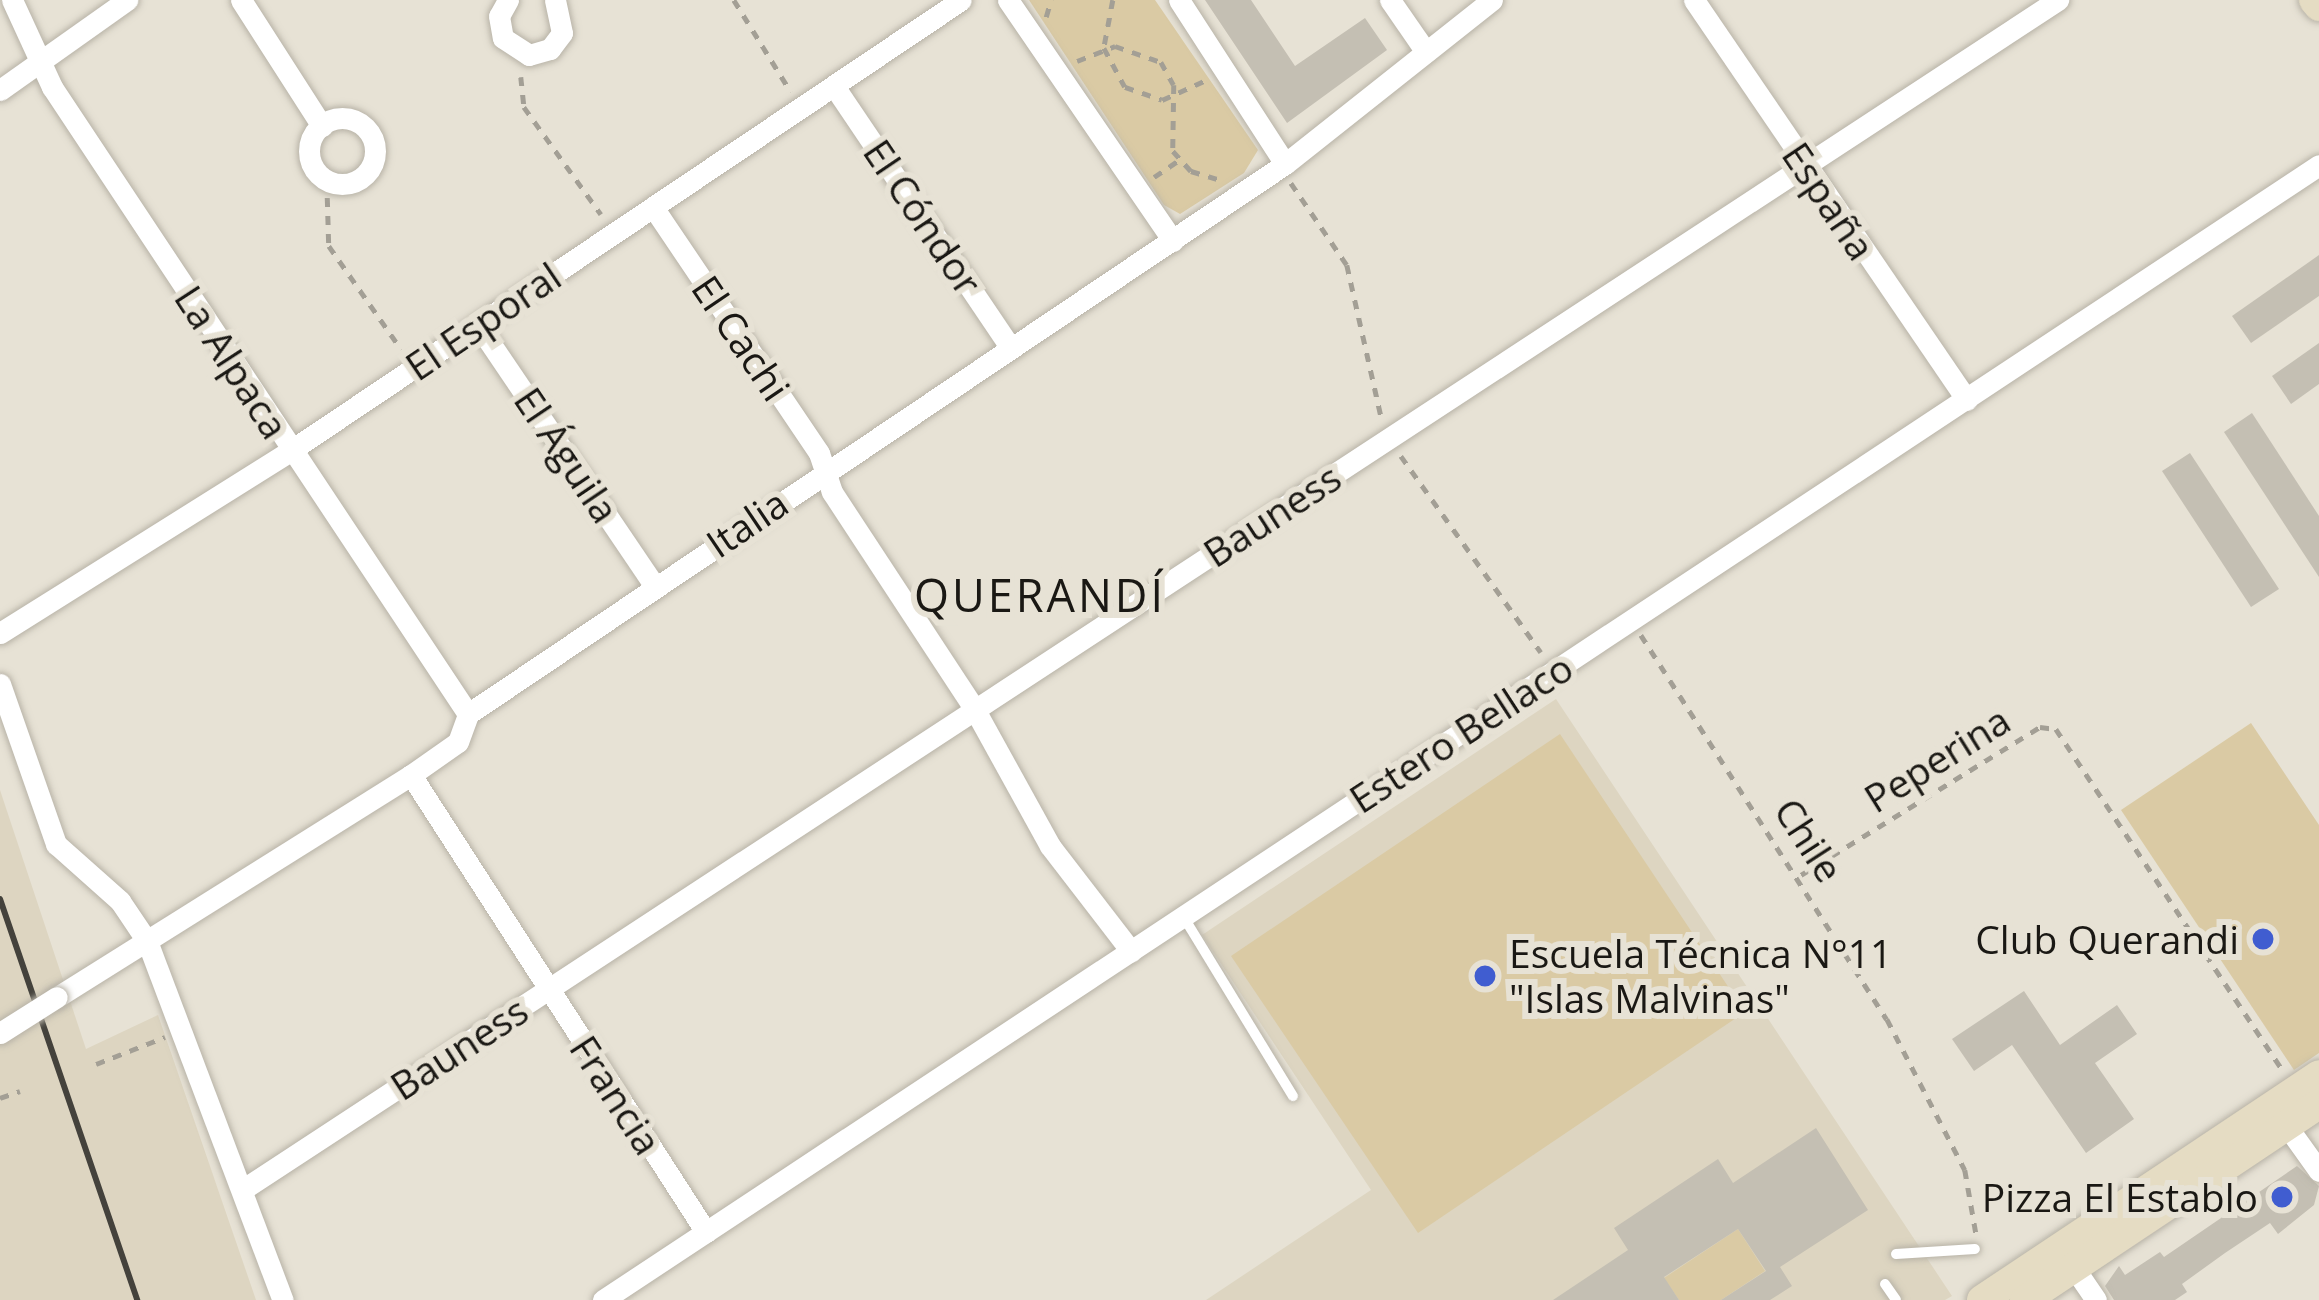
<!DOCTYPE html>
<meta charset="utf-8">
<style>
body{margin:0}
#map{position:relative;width:2319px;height:1300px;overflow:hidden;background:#e7e2d5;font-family:"Open Sans",sans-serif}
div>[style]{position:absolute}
.built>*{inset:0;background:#ddd5c1}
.green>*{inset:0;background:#dacaa4}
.building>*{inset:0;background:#c4bfb3}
.path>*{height:4.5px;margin-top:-2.25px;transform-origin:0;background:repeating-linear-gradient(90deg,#a39f95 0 9px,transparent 0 18px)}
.roads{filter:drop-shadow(0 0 3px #b8b3a7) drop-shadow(0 0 3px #b8b3a7)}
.lane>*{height:10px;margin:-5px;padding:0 5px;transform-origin:5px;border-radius:5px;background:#fff}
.street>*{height:21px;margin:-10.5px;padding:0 10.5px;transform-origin:10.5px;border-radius:10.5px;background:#fff}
.street>.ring{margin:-10.5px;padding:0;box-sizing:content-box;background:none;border:21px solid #fff;border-radius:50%}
.secondary>*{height:30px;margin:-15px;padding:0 15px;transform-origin:15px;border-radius:15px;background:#e5dcc3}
.rail>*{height:6px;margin:-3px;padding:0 3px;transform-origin:3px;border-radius:3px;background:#44423c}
.bridges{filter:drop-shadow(0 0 3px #b8b3a7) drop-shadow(0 0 3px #b8b3a7)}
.street-bridge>*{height:21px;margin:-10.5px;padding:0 10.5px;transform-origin:10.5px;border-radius:10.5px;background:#fff}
.dots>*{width:33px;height:33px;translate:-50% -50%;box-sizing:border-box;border:6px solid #e7e2d5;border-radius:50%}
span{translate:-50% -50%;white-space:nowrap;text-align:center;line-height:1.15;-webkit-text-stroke:12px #e7e2d5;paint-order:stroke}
.street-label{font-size:39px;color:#1a1814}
.poi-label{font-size:39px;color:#1a1814}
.right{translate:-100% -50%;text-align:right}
.left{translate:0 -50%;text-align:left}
.quarter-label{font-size:45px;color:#1a1814;letter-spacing:3px}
</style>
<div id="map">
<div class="built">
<div style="clip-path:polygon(1556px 699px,1952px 1296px,1945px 1300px,1206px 1300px,1371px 1190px,1202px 935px)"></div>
<div style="clip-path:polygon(0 790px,86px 1049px,158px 1015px,256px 1300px,0 1300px)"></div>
</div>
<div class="green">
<div style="clip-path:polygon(1029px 0,1155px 0,1258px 150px,1244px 173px,1180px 214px,1164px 205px)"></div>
<div style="clip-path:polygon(2251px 723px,2319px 825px,2319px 1053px,2294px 1070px,2121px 810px)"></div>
<div style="clip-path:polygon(1560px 734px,1745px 1012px,1418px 1233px,1231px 956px)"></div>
<div style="clip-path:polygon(1738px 1229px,1765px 1271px,1721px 1300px,1679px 1300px,1664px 1278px)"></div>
</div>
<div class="building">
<div style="clip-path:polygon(1205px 0,1251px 0,1295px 66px,1365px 18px,1387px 50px,1287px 123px)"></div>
<div style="clip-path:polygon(2319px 255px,2319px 296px,2251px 343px,2232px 316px)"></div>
<div style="clip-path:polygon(2319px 343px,2319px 384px,2291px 404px,2272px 376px)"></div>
<div style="clip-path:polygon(2252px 413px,2319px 516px,2319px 577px,2224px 432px)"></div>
<div style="clip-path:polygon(2190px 453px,2279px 589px,2251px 607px,2162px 471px)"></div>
<div style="clip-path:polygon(2024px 991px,2060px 1045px,2117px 1005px,2137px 1034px,2095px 1063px,2134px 1119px,2086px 1153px,2012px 1045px,1974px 1071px,1952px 1039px)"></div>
<div style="clip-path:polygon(1816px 1128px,1868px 1210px,1780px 1267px,1792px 1286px,1770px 1300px,1721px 1300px,1766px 1271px,1738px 1229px,1664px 1277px,1679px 1300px,1553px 1300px,1628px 1250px,1614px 1228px,1718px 1159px,1733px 1183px)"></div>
<div style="clip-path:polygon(2297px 1166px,2319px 1186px,2314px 1205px,2278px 1234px,2270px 1223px,2225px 1253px,2182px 1284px,2187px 1292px,2175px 1300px,2114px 1300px,2105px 1286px,2119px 1266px,2125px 1275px,2160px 1252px,2164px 1257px)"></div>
</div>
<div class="path">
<div style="left:734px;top:0;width:108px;rotate:58.2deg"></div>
<div style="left:1113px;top:0;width:49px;rotate:100.6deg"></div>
<div style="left:1104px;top:48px;width:44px;rotate:61.7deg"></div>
<div style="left:1125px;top:87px;width:39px;rotate:19deg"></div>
<div style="left:1162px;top:100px;width:46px;rotate:-24.3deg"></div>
<div style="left:1046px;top:17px;width:18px;rotate:-74deg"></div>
<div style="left:1077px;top:61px;width:41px;rotate:-21.5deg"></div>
<div style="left:1115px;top:46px;width:49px;rotate:19.2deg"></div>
<div style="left:1161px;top:62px;width:26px;rotate:61deg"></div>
<div style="left:1174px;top:85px;width:66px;rotate:90.9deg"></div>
<div style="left:1173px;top:151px;width:27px;rotate:48deg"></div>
<div style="left:1191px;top:171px;width:34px;rotate:17deg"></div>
<div style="left:521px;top:77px;width:30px;rotate:84deg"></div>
<div style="left:524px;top:107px;width:132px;rotate:54.3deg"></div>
<div style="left:1154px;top:177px;width:30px;rotate:-34deg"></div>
<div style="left:327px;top:180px;width:66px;rotate:88.3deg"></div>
<div style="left:329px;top:246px;width:126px;rotate:55deg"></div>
<div style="left:1291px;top:183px;width:99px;rotate:55.7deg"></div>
<div style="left:1347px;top:265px;width:159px;rotate:77.3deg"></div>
<div style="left:1401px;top:456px;width:241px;rotate:54.5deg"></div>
<div style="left:1641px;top:635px;width:456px;rotate:57.4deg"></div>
<div style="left:1887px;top:1019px;width:170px;rotate:62.7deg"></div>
<div style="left:1965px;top:1170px;width:64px;rotate:80.1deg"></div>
<div style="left:1801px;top:875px;width:281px;rotate:-31.8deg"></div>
<div style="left:2040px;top:727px;width:16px;rotate:7deg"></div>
<div style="left:2056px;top:729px;width:410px;rotate:56.4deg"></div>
<div style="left:96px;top:1064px;width:74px;rotate:-21.4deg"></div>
<div style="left:0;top:1098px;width:21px;rotate:-19deg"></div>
</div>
<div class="roads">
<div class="lane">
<div style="left:1183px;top:916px;width:211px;rotate:58.6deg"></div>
<div style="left:1896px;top:1254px;width:79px;rotate:-3.6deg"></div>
<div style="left:1885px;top:1284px;width:19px;rotate:55deg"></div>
</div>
<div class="street">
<div style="left:12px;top:0;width:96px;rotate:65.3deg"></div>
<div style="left:52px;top:87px;width:752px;rotate:56.44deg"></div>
<div style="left:241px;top:0;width:150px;rotate:57.3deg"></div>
<div style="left:508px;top:0;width:18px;rotate:119deg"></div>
<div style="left:499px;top:16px;width:22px;rotate:80deg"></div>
<div style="left:503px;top:38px;width:31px;rotate:33deg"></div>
<div style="left:529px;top:55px;width:22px;rotate:-16deg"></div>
<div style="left:550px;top:49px;width:20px;rotate:-53deg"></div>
<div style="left:562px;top:33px;width:34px;rotate:-102deg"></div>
<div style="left:1008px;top:0;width:292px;rotate:55.6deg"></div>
<div style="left:1179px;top:0;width:195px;rotate:57.1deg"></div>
<div style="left:1390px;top:0;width:63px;rotate:55.3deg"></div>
<div style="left:1694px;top:0;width:484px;rotate:55.7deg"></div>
<div style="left:834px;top:86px;width:316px;rotate:56deg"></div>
<div style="left:0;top:90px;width:156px;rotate:-35.3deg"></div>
<div class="ring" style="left:309px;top:118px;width:45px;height:45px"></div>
<div style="left:653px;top:207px;width:297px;rotate:56deg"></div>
<div style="left:819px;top:453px;width:41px;rotate:71.6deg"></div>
<div style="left:832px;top:492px;width:261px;rotate:56.7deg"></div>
<div style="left:975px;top:710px;width:155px;rotate:61.1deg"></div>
<div style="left:1050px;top:846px;width:133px;rotate:52.4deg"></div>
<div style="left:478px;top:325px;width:315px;rotate:55.9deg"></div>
<div style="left:0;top:633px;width:342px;rotate:-32.1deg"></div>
<div style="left:290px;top:451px;width:808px;rotate:-33.91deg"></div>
<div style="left:0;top:684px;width:170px;rotate:70.7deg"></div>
<div style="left:56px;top:844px;width:86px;rotate:41.7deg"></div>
<div style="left:120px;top:901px;width:48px;rotate:56deg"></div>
<div style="left:147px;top:941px;width:384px;rotate:69.3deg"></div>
<div style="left:411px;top:775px;width:544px;rotate:57.16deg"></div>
<div style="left:57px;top:997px;width:418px;rotate:-32.1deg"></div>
<div style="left:411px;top:775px;width:57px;rotate:-35.1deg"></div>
<div style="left:458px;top:742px;width:30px;rotate:-70deg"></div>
<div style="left:468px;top:714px;width:985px;rotate:-33.95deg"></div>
<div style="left:1285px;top:164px;width:264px;rotate:-38.4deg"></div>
<div style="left:2281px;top:1118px;width:65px;rotate:54.4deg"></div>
<div style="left:245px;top:1188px;width:2168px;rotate:-33.24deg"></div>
<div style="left:2066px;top:1256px;width:53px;rotate:55.7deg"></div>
<div style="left:603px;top:1300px;width:2057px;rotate:-33.48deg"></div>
</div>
<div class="secondary">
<div style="left:2314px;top:0;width:8px;rotate:50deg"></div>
<div style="left:1982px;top:1300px;width:405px;rotate:-33.7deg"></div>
<div style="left:2025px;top:1300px;width:353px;rotate:-33.7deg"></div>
</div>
</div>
<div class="rail">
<div style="left:0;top:899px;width:424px;rotate:71.1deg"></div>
</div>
<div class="bridges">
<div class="street-bridge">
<div style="left:0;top:1033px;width:67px;rotate:-32.3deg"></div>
</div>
</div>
<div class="dots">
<div style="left:2263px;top:939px;background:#405dd0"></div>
<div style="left:1485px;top:976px;background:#405dd0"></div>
<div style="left:2282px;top:1197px;background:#405dd0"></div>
</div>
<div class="street-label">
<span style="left:1829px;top:201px;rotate:56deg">España</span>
<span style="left:923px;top:217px;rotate:56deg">El Cóndor</span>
<span style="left:483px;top:321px;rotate:-34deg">El Esporal</span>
<span style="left:741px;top:338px;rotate:56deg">El Cachi</span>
<span style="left:232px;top:362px;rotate:57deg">La Alpaca</span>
<span style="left:567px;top:455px;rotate:56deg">El Águila</span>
<span style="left:1272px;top:515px;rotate:-33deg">Bauness</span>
<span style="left:747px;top:523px;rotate:-34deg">Italia</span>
<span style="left:1461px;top:733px;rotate:-33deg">Estero Bellaco</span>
<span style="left:1937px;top:759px;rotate:-32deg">Peperina</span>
<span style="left:1809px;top:840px;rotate:57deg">Chile</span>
<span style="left:459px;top:1048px;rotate:-33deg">Bauness</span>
<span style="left:616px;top:1095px;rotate:57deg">Francia</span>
</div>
<div class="poi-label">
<span class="right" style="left:2239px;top:939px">Club Querandi</span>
<span class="left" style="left:1509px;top:976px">Escuela Técnica N°11<br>"Islas Malvinas"</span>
<span class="right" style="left:2258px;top:1197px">Pizza El Establo</span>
</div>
<div class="quarter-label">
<span style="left:1040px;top:595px">QUERANDÍ</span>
</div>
</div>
